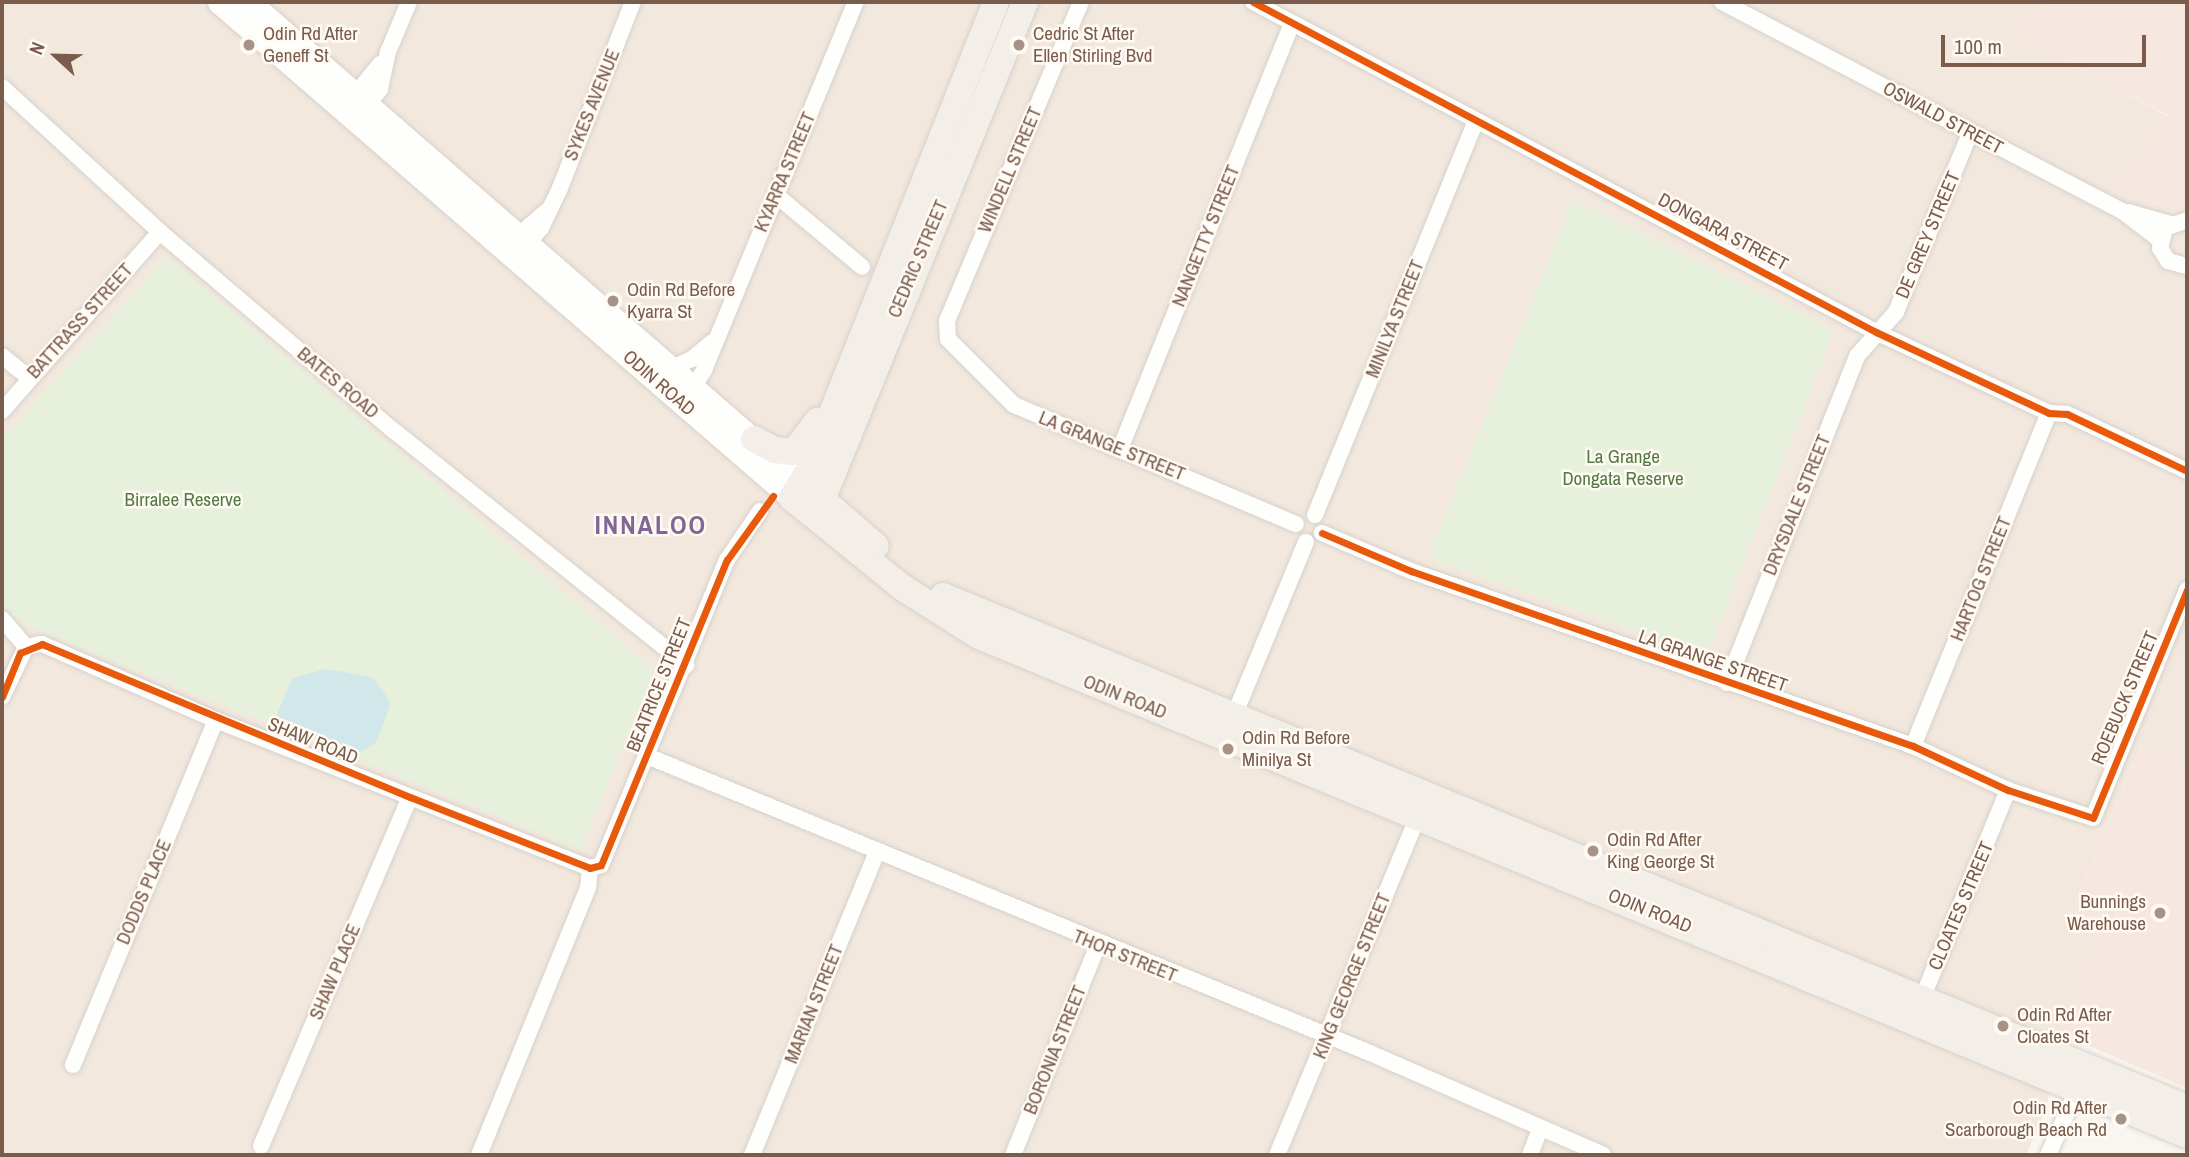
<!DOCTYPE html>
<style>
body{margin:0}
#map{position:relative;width:2189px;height:1157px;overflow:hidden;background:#f9f5f0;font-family:"Archivo Narrow",sans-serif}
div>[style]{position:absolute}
.residential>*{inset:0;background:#f2e8de}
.commercial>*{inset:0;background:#f6e8e1}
.green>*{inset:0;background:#e7f0db}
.water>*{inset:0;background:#d0e8ea}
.roads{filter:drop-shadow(0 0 2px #d7d1cb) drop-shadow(0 0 2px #d7d1cb)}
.street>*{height:16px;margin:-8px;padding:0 8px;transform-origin:8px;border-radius:8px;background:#fefefd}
.secondary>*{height:23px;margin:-11.5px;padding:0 11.5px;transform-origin:11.5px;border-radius:11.5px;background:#fefefd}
.primary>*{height:26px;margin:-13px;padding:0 13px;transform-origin:13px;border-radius:13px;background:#f3eee8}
.cycleway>*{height:7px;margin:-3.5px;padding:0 3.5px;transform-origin:3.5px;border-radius:3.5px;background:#e8590c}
.dots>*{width:19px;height:19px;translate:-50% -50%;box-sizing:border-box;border:4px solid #fffaf3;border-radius:50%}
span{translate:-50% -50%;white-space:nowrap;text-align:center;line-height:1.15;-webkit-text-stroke:5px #fffaf3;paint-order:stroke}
.poi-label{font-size:19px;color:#7a5c4d}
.left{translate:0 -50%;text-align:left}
.right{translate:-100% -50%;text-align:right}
.street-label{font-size:19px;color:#7a5c4d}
.park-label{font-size:19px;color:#537a41}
.district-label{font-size:26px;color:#846695;font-weight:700;letter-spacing:2px}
.frame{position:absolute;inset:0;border:4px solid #7a5c4d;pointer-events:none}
.north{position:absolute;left:21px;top:21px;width:70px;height:70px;-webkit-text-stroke:5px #fffaf3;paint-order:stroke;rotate:292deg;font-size:19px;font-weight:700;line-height:28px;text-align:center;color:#7a5c4d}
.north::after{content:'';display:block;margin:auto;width:24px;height:32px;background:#7a5c4d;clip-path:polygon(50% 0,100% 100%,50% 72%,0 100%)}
.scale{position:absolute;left:1941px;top:35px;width:205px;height:32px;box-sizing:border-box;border:4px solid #7a5c4d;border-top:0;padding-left:9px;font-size:21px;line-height:24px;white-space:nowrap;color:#7a5c4d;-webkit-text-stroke:5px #fffaf3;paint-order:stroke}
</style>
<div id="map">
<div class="residential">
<div style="clip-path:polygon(2px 2px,2053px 2px,2011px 31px,2169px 117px,2187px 222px,2187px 763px,2141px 745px,2066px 924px,2101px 939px,2062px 1034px,2045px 1112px,2026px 1155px,2px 1155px)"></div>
</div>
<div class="commercial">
<div style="clip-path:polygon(2053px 2px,2187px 2px,2187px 222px,2115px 184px,2169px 116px,2010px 31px)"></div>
<div style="clip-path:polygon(2141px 745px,2187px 763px,2187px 1088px,2062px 1034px,2101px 939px,2066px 925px)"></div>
</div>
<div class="green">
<div style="clip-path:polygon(1573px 199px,1834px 330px,1707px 657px,1428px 558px)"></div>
<div style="clip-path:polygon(167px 256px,654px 669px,581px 850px,27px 626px,2px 606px,2px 439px)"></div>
</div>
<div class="water">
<div style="clip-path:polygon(326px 669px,372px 677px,387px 697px,390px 706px,376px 743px,360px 752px,275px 719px,292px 678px)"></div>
</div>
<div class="roads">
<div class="street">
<div style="left:1081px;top:2px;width:345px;rotate:112.8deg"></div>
<div style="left:947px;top:320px;width:19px;rotate:87deg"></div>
<div style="left:948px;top:339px;width:93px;rotate:45deg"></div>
<div style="left:1014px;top:405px;width:306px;rotate:22.9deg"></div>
<div style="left:1253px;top:2px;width:705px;rotate:27.91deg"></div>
<div style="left:1876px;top:332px;width:191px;rotate:25.1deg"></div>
<div style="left:2049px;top:413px;width:18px;rotate:3deg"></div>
<div style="left:2067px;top:414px;width:133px;rotate:25.4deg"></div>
<div style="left:1722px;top:2px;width:451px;rotate:27.6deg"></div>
<div style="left:2122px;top:211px;width:48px;rotate:37.3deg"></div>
<div style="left:2px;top:87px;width:214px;rotate:42.5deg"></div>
<div style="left:160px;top:232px;width:306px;rotate:40.4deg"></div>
<div style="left:393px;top:430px;width:376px;rotate:38.7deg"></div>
<div style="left:349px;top:102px;width:50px;rotate:-50.6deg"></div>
<div style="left:362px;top:110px;width:28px;rotate:-49deg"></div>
<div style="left:380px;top:89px;width:38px;rotate:-78deg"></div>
<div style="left:388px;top:52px;width:54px;rotate:-67.2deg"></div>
<div style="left:776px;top:195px;width:112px;rotate:39.9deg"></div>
<div style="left:2128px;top:212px;width:44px;rotate:15.9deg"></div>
<div style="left:2187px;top:220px;width:23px;rotate:160deg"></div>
<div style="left:2165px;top:228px;width:21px;rotate:104deg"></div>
<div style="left:2160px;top:248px;width:15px;rotate:58deg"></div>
<div style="left:2168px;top:261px;width:20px;rotate:15deg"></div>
<div style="left:511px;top:242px;width:50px;rotate:-41deg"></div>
<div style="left:521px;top:251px;width:30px;rotate:-49deg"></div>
<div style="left:541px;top:228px;width:44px;rotate:-64.6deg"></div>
<div style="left:560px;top:188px;width:200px;rotate:-68.6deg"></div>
<div style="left:2px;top:356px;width:35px;rotate:39deg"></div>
<div style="left:665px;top:371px;width:30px;rotate:-24deg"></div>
<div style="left:692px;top:359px;width:26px;rotate:-40deg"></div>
<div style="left:688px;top:395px;width:30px;rotate:-57deg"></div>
<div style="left:704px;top:370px;width:398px;rotate:-67.6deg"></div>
<div style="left:2px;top:411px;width:239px;rotate:-48.6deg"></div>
<div style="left:1120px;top:449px;width:458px;rotate:-68deg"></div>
<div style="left:1315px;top:515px;width:424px;rotate:-67.8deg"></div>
<div style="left:1322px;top:533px;width:97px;rotate:23.1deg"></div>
<div style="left:1411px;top:571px;width:532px;rotate:19.22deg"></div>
<div style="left:1913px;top:746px;width:105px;rotate:24.9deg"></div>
<div style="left:2008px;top:790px;width:89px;rotate:18.2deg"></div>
<div style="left:2093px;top:818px;width:247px;rotate:-67.6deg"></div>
<div style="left:2px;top:619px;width:37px;rotate:49deg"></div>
<div style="left:26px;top:647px;width:16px;rotate:-11deg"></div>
<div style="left:42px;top:644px;width:190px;rotate:23.6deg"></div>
<div style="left:216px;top:720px;width:402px;rotate:21.6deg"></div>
<div style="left:1727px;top:683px;width:352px;rotate:-68.3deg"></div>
<div style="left:1857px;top:356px;width:59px;rotate:-48.4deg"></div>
<div style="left:1896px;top:312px;width:194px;rotate:-67.5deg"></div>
<div style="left:2px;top:697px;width:55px;rotate:-64.4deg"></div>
<div style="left:1231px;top:723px;width:196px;rotate:-67.5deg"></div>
<div style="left:1913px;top:746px;width:360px;rotate:-67.8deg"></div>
<div style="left:647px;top:756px;width:782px;rotate:22.33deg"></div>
<div style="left:1370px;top:1053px;width:254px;rotate:23.6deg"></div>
<div style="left:590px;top:868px;width:11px;rotate:-15deg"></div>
<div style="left:601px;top:865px;width:330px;rotate:-67.6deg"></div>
<div style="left:727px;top:560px;width:59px;rotate:-56deg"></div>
<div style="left:1919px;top:1006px;width:234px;rotate:-67.6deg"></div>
<div style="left:73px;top:1065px;width:373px;rotate:-67.5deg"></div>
<div style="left:261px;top:1146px;width:379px;rotate:-66.9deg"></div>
<div style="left:479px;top:1155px;width:288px;rotate:-67.8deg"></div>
<div style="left:588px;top:888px;width:20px;rotate:-84deg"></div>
<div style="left:752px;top:1155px;width:328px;rotate:-67.6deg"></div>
<div style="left:1013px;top:1155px;width:227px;rotate:-68deg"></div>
<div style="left:1277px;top:1155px;width:372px;rotate:-67.4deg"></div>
<div style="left:1530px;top:1155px;width:28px;rotate:-69deg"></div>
<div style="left:2048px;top:1155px;width:78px;rotate:-65.7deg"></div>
</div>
<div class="secondary">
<div style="left:219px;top:2px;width:758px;rotate:40.88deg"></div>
<div style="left:249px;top:2px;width:734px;rotate:40.97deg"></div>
</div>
<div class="primary">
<div style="left:996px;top:2px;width:502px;rotate:111.76deg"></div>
<div style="left:810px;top:468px;width:35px;rotate:121deg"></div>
<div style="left:792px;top:498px;width:143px;rotate:39deg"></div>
<div style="left:903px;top:588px;width:90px;rotate:32.3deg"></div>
<div style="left:979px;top:636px;width:1307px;rotate:22.44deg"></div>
<div style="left:754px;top:439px;width:24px;rotate:28deg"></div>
<div style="left:775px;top:450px;width:19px;rotate:6deg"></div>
<div style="left:794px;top:452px;width:39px;rotate:-53deg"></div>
<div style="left:803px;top:483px;width:96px;rotate:40.8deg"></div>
<div style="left:817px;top:512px;width:551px;rotate:-67.81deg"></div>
<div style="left:943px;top:596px;width:1345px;rotate:22.37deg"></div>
</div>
</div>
<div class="cycleway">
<div style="left:1253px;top:2px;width:705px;rotate:27.91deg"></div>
<div style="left:1876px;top:332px;width:191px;rotate:25.1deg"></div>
<div style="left:2049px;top:413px;width:18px;rotate:3deg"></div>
<div style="left:2067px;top:414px;width:133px;rotate:25.4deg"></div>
<div style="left:1322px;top:533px;width:97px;rotate:23.1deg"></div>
<div style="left:1411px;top:571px;width:532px;rotate:19.22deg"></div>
<div style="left:1913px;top:746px;width:105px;rotate:24.9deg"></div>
<div style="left:2008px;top:790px;width:89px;rotate:18.2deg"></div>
<div style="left:2093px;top:818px;width:247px;rotate:-67.6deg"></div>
<div style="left:2px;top:697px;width:48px;rotate:-67.8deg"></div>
<div style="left:20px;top:653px;width:24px;rotate:-22deg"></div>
<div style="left:42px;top:644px;width:399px;rotate:22.6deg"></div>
<div style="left:410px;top:797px;width:193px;rotate:21.5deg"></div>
<div style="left:590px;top:868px;width:11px;rotate:-15deg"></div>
<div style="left:601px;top:865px;width:330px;rotate:-67.6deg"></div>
<div style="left:727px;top:560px;width:79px;rotate:-54.3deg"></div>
</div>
<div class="dots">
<div style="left:249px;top:45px;background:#a69286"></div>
<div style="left:1019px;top:45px;background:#a69286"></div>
<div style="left:613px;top:301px;background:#a69286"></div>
<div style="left:1228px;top:749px;background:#a69286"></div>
<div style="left:1593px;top:851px;background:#a69286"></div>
<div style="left:2160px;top:913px;background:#a69286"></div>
<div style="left:2003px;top:1026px;background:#a69286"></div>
<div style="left:2121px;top:1119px;background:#a69286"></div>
</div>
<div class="poi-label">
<span class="left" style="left:263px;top:45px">Odin Rd After<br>Geneff St</span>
<span class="left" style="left:1033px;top:45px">Cedric St After<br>Ellen Stirling Bvd</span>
<span class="left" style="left:627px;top:301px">Odin Rd Before<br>Kyarra St</span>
<span class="left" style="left:1242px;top:749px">Odin Rd Before<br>Minilya St</span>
<span class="left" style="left:1607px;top:851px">Odin Rd After<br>King George St</span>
<span class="right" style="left:2146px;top:913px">Bunnings<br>Warehouse</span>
<span class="left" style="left:2017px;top:1026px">Odin Rd After<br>Cloates St</span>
<span class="right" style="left:2107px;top:1119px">Odin Rd After<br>Scarborough Beach Rd</span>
</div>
<div class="street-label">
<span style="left:592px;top:105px;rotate:-68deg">SYKES AVENUE</span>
<span style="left:1943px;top:118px;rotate:28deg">OSWALD STREET</span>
<span style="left:1010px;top:170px;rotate:-67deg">WINDELL STREET</span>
<span style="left:785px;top:172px;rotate:-67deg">KYARRA STREET</span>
<span style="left:1723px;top:232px;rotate:28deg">DONGARA STREET</span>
<span style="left:1928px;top:235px;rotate:-67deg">DE GREY STREET</span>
<span style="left:1206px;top:236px;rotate:-68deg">NANGETTY STREET</span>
<span style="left:918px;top:259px;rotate:-67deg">CEDRIC STREET</span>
<span style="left:1395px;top:319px;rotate:-68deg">MINILYA STREET</span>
<span style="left:80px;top:321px;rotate:-48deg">BATTRASS STREET</span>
<span style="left:338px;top:383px;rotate:40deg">BATES ROAD</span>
<span style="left:659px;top:383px;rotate:41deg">ODIN ROAD</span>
<span style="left:1112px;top:446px;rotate:22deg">LA GRANGE STREET</span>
<span style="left:1797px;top:505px;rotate:-68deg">DRYSDALE STREET</span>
<span style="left:1981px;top:579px;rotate:-68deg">HARTOG STREET</span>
<span style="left:1713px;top:661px;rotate:19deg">LA GRANGE STREET</span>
<span style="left:659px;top:685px;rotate:-68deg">BEATRICE STREET</span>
<span style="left:1125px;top:697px;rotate:22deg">ODIN ROAD</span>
<span style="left:2125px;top:698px;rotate:-67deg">ROEBUCK STREET</span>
<span style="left:313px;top:741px;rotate:22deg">SHAW ROAD</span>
<span style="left:144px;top:892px;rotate:-67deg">DODDS PLACE</span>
<span style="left:1961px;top:906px;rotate:-67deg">CLOATES STREET</span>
<span style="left:1650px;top:911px;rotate:22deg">ODIN ROAD</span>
<span style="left:1125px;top:956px;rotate:22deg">THOR STREET</span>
<span style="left:335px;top:972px;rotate:-67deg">SHAW PLACE</span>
<span style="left:1352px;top:976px;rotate:-68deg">KING GEORGE STREET</span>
<span style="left:814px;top:1004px;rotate:-68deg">MARIAN STREET</span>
<span style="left:1055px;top:1050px;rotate:-68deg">BORONIA STREET</span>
</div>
<div class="park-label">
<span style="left:1623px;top:468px">La Grange<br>Dongata Reserve</span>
<span style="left:183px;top:500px">Birralee Reserve</span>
</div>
<div class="district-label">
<span style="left:651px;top:525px">INNALOO</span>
</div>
<div class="frame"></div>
<div class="north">N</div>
<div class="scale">100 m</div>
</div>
